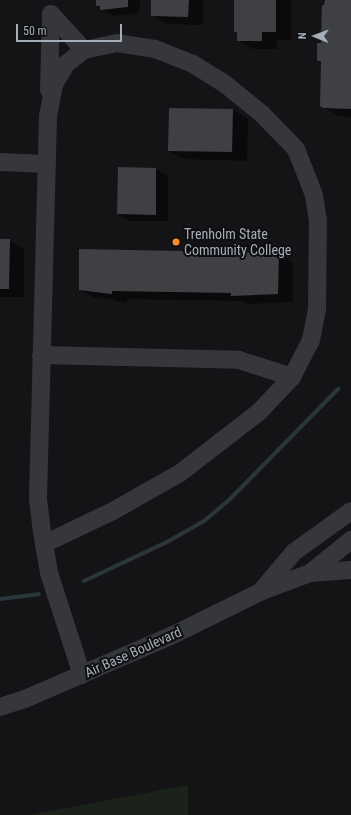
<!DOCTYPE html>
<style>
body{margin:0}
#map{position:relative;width:351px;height:815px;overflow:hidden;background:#141416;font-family:"Roboto Condensed",sans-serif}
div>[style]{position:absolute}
.green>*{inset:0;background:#1a221a}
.shadow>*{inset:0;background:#0007}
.stream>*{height:4px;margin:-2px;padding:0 2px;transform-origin:2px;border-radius:2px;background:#29373b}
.building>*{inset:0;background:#3e4044}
.minor>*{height:18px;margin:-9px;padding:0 9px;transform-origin:9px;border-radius:9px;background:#35373c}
.dots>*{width:11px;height:11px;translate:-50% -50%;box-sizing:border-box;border:2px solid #0f0f11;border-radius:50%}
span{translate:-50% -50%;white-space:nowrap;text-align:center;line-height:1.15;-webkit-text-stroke:4px #0f0f11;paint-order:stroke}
.poi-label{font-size:14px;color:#a4aeb8}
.left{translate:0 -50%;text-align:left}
.street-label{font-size:14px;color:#a4aeb8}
.north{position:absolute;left:295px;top:16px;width:40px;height:40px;-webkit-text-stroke:3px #0f0f11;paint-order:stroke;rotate:271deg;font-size:11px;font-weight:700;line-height:16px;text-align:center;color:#a4aeb8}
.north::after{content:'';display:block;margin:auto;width:14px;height:18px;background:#a4aeb8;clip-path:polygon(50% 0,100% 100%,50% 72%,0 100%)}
.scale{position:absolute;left:16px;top:24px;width:106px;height:18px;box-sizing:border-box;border:2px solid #a4aeb8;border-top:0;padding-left:5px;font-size:12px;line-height:14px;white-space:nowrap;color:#a4aeb8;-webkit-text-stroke:3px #0f0f11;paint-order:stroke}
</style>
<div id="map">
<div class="green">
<div style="clip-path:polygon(188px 785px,188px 815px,29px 815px)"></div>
</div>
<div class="shadow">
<div style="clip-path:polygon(97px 0,140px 0,139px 13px,113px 16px,97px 6px)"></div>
<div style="clip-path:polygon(152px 0,203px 0,203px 25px,167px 24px,152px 15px)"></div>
<div style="clip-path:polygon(235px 0,291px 0,291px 40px,277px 40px,277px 49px,253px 49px,238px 40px,238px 33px,235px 31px)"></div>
<div style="clip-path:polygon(326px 0,351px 0,351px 117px,339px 116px,324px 108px,322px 63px,318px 61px,322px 44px)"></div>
<div style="clip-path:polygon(233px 110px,248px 119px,247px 161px,184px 159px,169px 151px)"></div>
<div style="clip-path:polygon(119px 168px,156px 169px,168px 176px,168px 221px,130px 221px,118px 214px)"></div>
<div style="clip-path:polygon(0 240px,9px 240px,24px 249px,24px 297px,0 297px)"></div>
<div style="clip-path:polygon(278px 254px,293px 262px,293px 302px,247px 304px,241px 301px,127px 299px,127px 302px,117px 302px,112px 299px,95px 298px,80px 290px)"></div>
</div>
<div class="stream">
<div style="left:84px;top:581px;width:92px;rotate:-25.2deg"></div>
<div style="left:167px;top:542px;width:43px;rotate:-29.6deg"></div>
<div style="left:204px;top:521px;width:33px;rotate:-40deg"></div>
<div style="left:229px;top:500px;width:156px;rotate:-45.5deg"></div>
<div style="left:0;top:599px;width:39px;rotate:-7deg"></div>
</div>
<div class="building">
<div style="clip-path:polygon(96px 0,128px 0,128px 7px,100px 10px,100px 6px,96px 6px)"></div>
<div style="clip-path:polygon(151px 0,189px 0,188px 17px,151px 16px)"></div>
<div style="clip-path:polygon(234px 0,276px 0,276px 32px,262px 32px,262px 41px,237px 41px,237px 32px,234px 32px)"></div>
<div style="clip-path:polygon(325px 0,351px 0,351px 109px,323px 108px,320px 106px,321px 61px,317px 61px,317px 43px,321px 43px,322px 5px,324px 5px)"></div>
<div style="clip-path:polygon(169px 108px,233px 109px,232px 152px,168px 151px)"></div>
<div style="clip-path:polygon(118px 167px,156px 168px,156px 215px,117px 214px)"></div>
<div style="clip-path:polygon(0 239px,10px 239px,9px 289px,0 289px)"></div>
<div style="clip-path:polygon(79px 249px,279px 253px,278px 294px,231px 296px,231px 293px,112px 291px,112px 294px,79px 290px)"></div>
</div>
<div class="minor">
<div style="left:49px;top:90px;width:76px;rotate:-88.5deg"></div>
<div style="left:51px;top:14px;width:49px;rotate:47.5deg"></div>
<div style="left:0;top:162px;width:47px;rotate:2.4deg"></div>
<div style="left:41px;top:355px;width:198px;rotate:1.4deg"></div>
<div style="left:239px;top:360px;width:56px;rotate:17.8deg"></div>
<div style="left:44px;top:544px;width:76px;rotate:-25.6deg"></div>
<div style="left:113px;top:511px;width:77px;rotate:-29.6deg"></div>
<div style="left:180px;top:473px;width:100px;rotate:-37.7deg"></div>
<div style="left:259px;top:412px;width:48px;rotate:-46.7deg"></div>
<div style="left:292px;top:377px;width:42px;rotate:-62.8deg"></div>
<div style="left:311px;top:340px;width:31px;rotate:-79deg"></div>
<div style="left:317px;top:310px;width:89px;rotate:-89.4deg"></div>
<div style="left:318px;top:221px;width:26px;rotate:-99deg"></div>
<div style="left:314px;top:195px;width:49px;rotate:-111.4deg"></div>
<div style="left:296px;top:149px;width:49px;rotate:-134.2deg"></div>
<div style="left:262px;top:114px;width:48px;rotate:-141deg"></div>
<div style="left:225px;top:84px;width:38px;rotate:-148deg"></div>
<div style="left:193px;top:64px;width:41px;rotate:-158.5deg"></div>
<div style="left:155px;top:49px;width:38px;rotate:-171deg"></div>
<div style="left:117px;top:43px;width:34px;rotate:168deg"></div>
<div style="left:84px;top:50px;width:23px;rotate:142deg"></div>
<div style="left:66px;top:64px;width:24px;rotate:120deg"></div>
<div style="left:54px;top:85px;width:32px;rotate:101deg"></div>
<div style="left:48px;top:116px;width:383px;rotate:91.5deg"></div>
<div style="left:38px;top:499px;width:26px;rotate:83deg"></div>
<div style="left:41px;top:525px;width:19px;rotate:81deg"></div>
<div style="left:44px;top:544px;width:29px;rotate:80deg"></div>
<div style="left:49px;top:573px;width:107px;rotate:72.1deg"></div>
<div style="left:310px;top:573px;width:41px;rotate:-4.2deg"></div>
<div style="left:262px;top:590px;width:50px;rotate:-49.9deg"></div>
<div style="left:294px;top:552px;width:70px;rotate:-35.7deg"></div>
<div style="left:0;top:707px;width:26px;rotate:-18deg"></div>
<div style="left:25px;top:699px;width:161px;rotate:-23.4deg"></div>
<div style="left:173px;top:635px;width:99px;rotate:-26.3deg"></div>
<div style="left:262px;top:591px;width:51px;rotate:-20.6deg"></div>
<div style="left:310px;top:573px;width:53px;rotate:-38.8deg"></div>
</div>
<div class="dots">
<div style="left:176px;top:242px;background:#ff8c23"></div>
</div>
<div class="poi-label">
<span class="left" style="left:184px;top:242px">Trenholm State<br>Community College</span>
</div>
<div class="street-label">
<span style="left:133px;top:652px;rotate:-24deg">Air Base Boulevard</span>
</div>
<div class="north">N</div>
<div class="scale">50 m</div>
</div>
